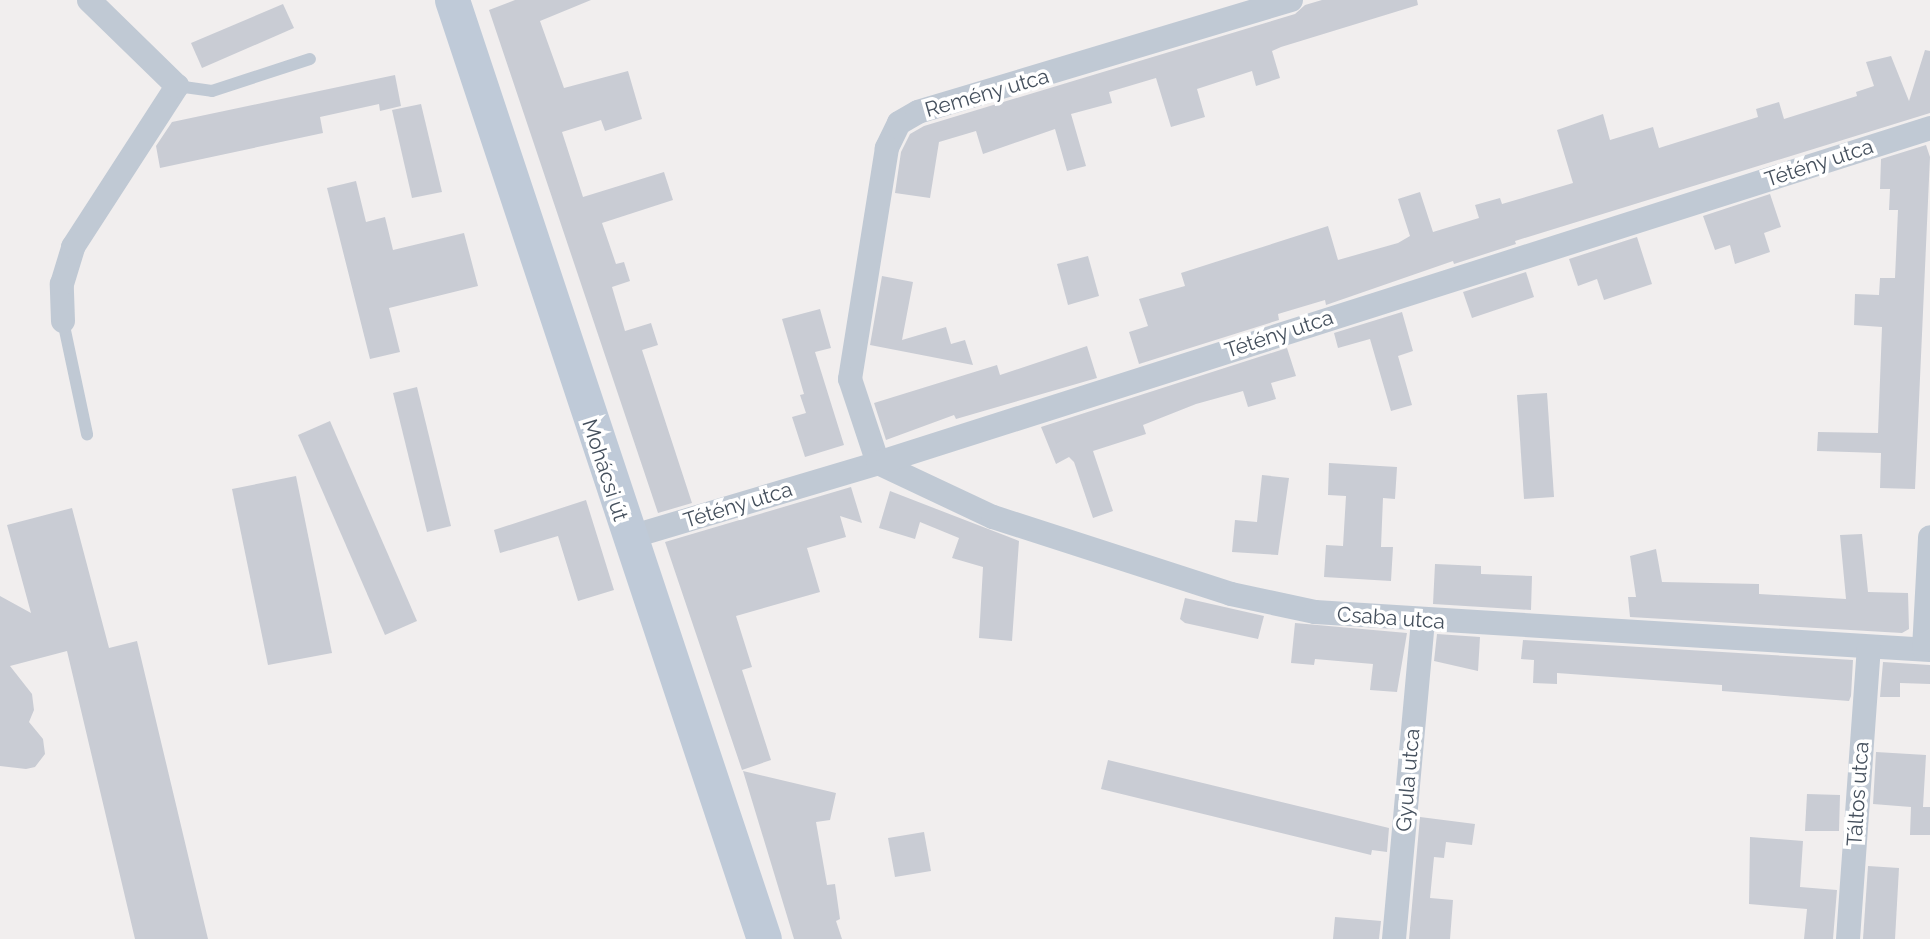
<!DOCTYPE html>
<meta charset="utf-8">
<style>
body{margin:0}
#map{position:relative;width:1930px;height:939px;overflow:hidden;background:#f1eeee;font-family:Raleway,sans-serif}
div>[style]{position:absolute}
.building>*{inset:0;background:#c9ccd4}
.service>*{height:12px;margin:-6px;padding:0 6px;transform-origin:6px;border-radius:6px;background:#c0c9d4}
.minor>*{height:24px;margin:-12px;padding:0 12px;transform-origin:12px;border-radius:12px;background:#c0c9d4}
.secondary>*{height:35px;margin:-17.5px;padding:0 17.5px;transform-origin:17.5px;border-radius:17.5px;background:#bfcad8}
span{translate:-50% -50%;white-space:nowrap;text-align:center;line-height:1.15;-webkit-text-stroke:7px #fff;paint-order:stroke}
.street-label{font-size:21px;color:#45505d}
</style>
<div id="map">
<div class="building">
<div style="clip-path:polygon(515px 0,591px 0,540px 21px,564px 88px,628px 71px,642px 119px,605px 131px,601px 120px,562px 132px,583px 197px,664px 172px,673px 200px,602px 223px,616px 264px,624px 262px,630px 281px,612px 287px,625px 331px,651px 323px,658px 345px,642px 350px,692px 503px,658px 513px,489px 10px)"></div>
<div style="clip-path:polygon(1322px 0,1417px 0,1418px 5px,1281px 47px,1272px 51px,1280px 78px,1256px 86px,1252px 71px,1197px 89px,1205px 117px,1171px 127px,1156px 78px,1109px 92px,1112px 103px,1071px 114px,1086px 166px,1067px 171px,1055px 129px,983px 154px,976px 131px,939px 142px,930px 198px,895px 193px,901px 152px,910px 134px,924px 126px,1295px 14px,1305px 5px)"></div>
<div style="clip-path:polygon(283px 4px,294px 28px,202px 68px,191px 43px)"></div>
<div style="clip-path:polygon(1925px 50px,1930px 51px,1930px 113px,1515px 241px,1516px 244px,1454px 264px,1453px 261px,1326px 305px,1325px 300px,1278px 314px,1279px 320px,1139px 364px,1129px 332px,1148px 326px,1139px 299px,1185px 286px,1181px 273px,1328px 226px,1338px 260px,1398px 243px,1410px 236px,1398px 199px,1420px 192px,1433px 232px,1479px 218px,1475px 205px,1500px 198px,1502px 204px,1573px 183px,1557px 130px,1603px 114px,1610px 140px,1653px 127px,1659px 148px,1758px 117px,1756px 109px,1779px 102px,1784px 119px,1857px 96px,1856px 92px,1874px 86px,1866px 62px,1891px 56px,1909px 101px)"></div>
<div style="clip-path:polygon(395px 75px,401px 106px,380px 111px,379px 104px,320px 117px,323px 133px,160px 168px,156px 146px,172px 122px)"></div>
<div style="clip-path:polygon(421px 104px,442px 192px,412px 198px,392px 110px)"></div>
<div style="clip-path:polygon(1926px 145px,1930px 157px,1915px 489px,1880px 488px,1881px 453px,1817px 451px,1818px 432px,1878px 433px,1882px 327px,1854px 325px,1855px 294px,1879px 295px,1880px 278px,1895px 278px,1898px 210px,1889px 210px,1890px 189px,1880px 189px,1881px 159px)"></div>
<div style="clip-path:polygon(356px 181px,366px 222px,385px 217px,393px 250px,464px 233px,478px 286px,389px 308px,400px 352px,370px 359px,327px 188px)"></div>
<div style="clip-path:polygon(1770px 194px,1781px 227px,1764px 233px,1770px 252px,1735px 264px,1730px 245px,1715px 250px,1703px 216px)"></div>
<div style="clip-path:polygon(1637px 237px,1652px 284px,1604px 300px,1597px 279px,1578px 286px,1569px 259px)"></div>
<div style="clip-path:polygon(1088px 256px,1099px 296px,1068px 305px,1057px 264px)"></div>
<div style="clip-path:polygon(1526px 272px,1534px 297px,1472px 318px,1463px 292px)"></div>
<div style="clip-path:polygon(882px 276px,913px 282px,902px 340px,946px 327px,951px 344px,965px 340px,973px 365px,870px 345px)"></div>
<div style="clip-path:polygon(820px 309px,831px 348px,815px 352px,844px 445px,805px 457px,792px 417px,806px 413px,800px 395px,804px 394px,782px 319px)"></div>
<div style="clip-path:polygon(1402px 312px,1413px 351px,1398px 356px,1412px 405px,1391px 411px,1370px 339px,1338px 348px,1334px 333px)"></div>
<div style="clip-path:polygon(1087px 346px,1097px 378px,956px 419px,954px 415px,886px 440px,874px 403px,997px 365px,1000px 375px)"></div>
<div style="clip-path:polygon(1287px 348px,1296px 376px,1271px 383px,1276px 399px,1248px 407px,1243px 391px,1196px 404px,1143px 425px,1146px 434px,1093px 451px,1113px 511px,1093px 518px,1074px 462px,1069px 457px,1056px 464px,1041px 427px)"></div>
<div style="clip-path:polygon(417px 387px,451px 526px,427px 532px,393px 393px)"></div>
<div style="clip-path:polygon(1547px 393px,1554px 497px,1524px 499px,1517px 395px)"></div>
<div style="clip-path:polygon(330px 421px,417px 621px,385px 635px,298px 435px)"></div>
<div style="clip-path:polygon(1329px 463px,1397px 467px,1395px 499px,1383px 498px,1381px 547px,1393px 547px,1391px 581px,1324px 577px,1326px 545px,1343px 546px,1346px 496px,1328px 495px)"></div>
<div style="clip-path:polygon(1262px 475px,1289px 478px,1278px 555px,1232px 552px,1235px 520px,1257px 522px)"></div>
<div style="clip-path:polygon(296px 476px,332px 653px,268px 665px,232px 489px)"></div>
<div style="clip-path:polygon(851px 487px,862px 523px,840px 516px,846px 537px,807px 548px,820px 592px,736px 616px,752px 667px,742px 670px,771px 760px,742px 770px,665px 542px)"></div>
<div style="clip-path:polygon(890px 491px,1019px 541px,1012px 641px,979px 638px,983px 567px,952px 558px,959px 538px,920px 522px,915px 539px,879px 528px)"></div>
<div style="clip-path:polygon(586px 500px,614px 590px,578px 601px,558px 536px,500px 553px,494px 530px)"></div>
<div style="clip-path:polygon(72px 508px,109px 648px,137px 641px,208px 939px,135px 939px,67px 651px,10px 666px,32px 694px,34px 710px,29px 722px,43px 739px,45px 754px,35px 767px,26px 769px,0 766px,0 596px,31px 613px,7px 525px)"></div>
<div style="clip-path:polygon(1862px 534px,1868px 592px,1908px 593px,1909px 629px,1902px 633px,1630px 617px,1628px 597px,1636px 597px,1630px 556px,1656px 549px,1662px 582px,1759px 584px,1759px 594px,1846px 599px,1840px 535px)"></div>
<div style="clip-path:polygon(1435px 564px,1481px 566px,1481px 574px,1532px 576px,1531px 610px,1433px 604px)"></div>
<div style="clip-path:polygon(1185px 598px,1264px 616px,1258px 639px,1185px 623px,1180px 619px)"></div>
<div style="clip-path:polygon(1295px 623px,1407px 633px,1397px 692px,1370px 690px,1373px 664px,1315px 659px,1314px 665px,1291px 663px)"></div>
<div style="clip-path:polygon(1437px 634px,1480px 637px,1478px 671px,1434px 661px)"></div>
<div style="clip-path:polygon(1523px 640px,1853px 660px,1851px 696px,1849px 701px,1722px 691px,1722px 685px,1557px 673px,1557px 684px,1533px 683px,1534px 660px,1521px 659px)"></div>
<div style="clip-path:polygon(1883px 662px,1930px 665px,1930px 684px,1900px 683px,1900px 697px,1880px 697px)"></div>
<div style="clip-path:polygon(1876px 752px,1926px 755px,1923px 807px,1930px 807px,1930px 835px,1910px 835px,1911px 807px,1873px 804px)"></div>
<div style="clip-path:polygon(1108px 760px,1389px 828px,1387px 852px,1372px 850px,1371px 855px,1101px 789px)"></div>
<div style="clip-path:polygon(743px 771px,836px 793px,830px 820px,816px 822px,827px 885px,835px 884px,840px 919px,836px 921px,842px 939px,794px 939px)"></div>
<div style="clip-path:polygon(1807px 794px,1840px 795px,1839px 831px,1805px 831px)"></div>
<div style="clip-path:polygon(1420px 817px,1475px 824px,1472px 845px,1446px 842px,1444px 858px,1434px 857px,1430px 898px,1453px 900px,1450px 939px,1409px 939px)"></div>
<div style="clip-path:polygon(924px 832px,931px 871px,895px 877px,888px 838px)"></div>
<div style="clip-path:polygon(1750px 837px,1803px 841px,1800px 887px,1837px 890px,1833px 939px,1804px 939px,1807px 909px,1749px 904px)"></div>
<div style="clip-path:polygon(1868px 866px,1899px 868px,1895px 939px,1863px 939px)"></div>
<div style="clip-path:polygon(1335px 917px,1381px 921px,1379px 939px,1333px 939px)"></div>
</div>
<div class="service">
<div style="left:177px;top:86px;width:35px;rotate:8deg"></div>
<div style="left:212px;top:91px;width:103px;rotate:-18.1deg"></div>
<div style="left:63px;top:321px;width:116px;rotate:78deg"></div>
</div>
<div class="minor">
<div style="left:1291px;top:0;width:389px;rotate:163.3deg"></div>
<div style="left:918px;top:112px;width:22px;rotate:150deg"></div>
<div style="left:899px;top:123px;width:28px;rotate:116deg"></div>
<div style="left:887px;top:148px;width:234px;rotate:99.1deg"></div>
<div style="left:850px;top:379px;width:89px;rotate:71.6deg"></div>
<div style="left:878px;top:463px;width:127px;rotate:25.2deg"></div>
<div style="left:993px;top:517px;width:250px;rotate:17.9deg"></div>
<div style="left:1231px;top:594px;width:86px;rotate:12.1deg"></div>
<div style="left:1315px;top:612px;width:616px;rotate:3.54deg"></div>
<div style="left:63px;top:321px;width:37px;rotate:-92deg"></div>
<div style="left:62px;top:284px;width:39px;rotate:-73deg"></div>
<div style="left:73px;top:247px;width:192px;rotate:-57.1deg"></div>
<div style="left:177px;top:86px;width:123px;rotate:-135.7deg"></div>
<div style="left:627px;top:538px;width:262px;rotate:-16.6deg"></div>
<div style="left:878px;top:463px;width:1104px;rotate:-17.66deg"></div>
<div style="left:1924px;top:649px;width:112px;rotate:-86.9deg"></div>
<div style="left:1394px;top:939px;width:320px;rotate:-84.8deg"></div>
<div style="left:1848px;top:939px;width:292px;rotate:-85.9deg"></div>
</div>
<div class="secondary">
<div style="left:452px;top:0;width:989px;rotate:71.62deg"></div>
</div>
<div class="street-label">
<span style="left:987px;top:93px;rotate:-16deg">Remény utca</span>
<span style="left:1819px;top:163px;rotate:-18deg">Tétény utca</span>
<span style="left:1279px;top:334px;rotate:-18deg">Tétény utca</span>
<span style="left:605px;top:470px;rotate:72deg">Mohácsi út</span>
<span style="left:738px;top:505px;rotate:-17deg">Tétény utca</span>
<span style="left:1391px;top:618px;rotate:4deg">Csaba utca</span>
<span style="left:1408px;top:780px;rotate:-85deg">Gyula utca</span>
<span style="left:1858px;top:794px;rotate:-86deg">Táltos utca</span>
</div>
</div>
